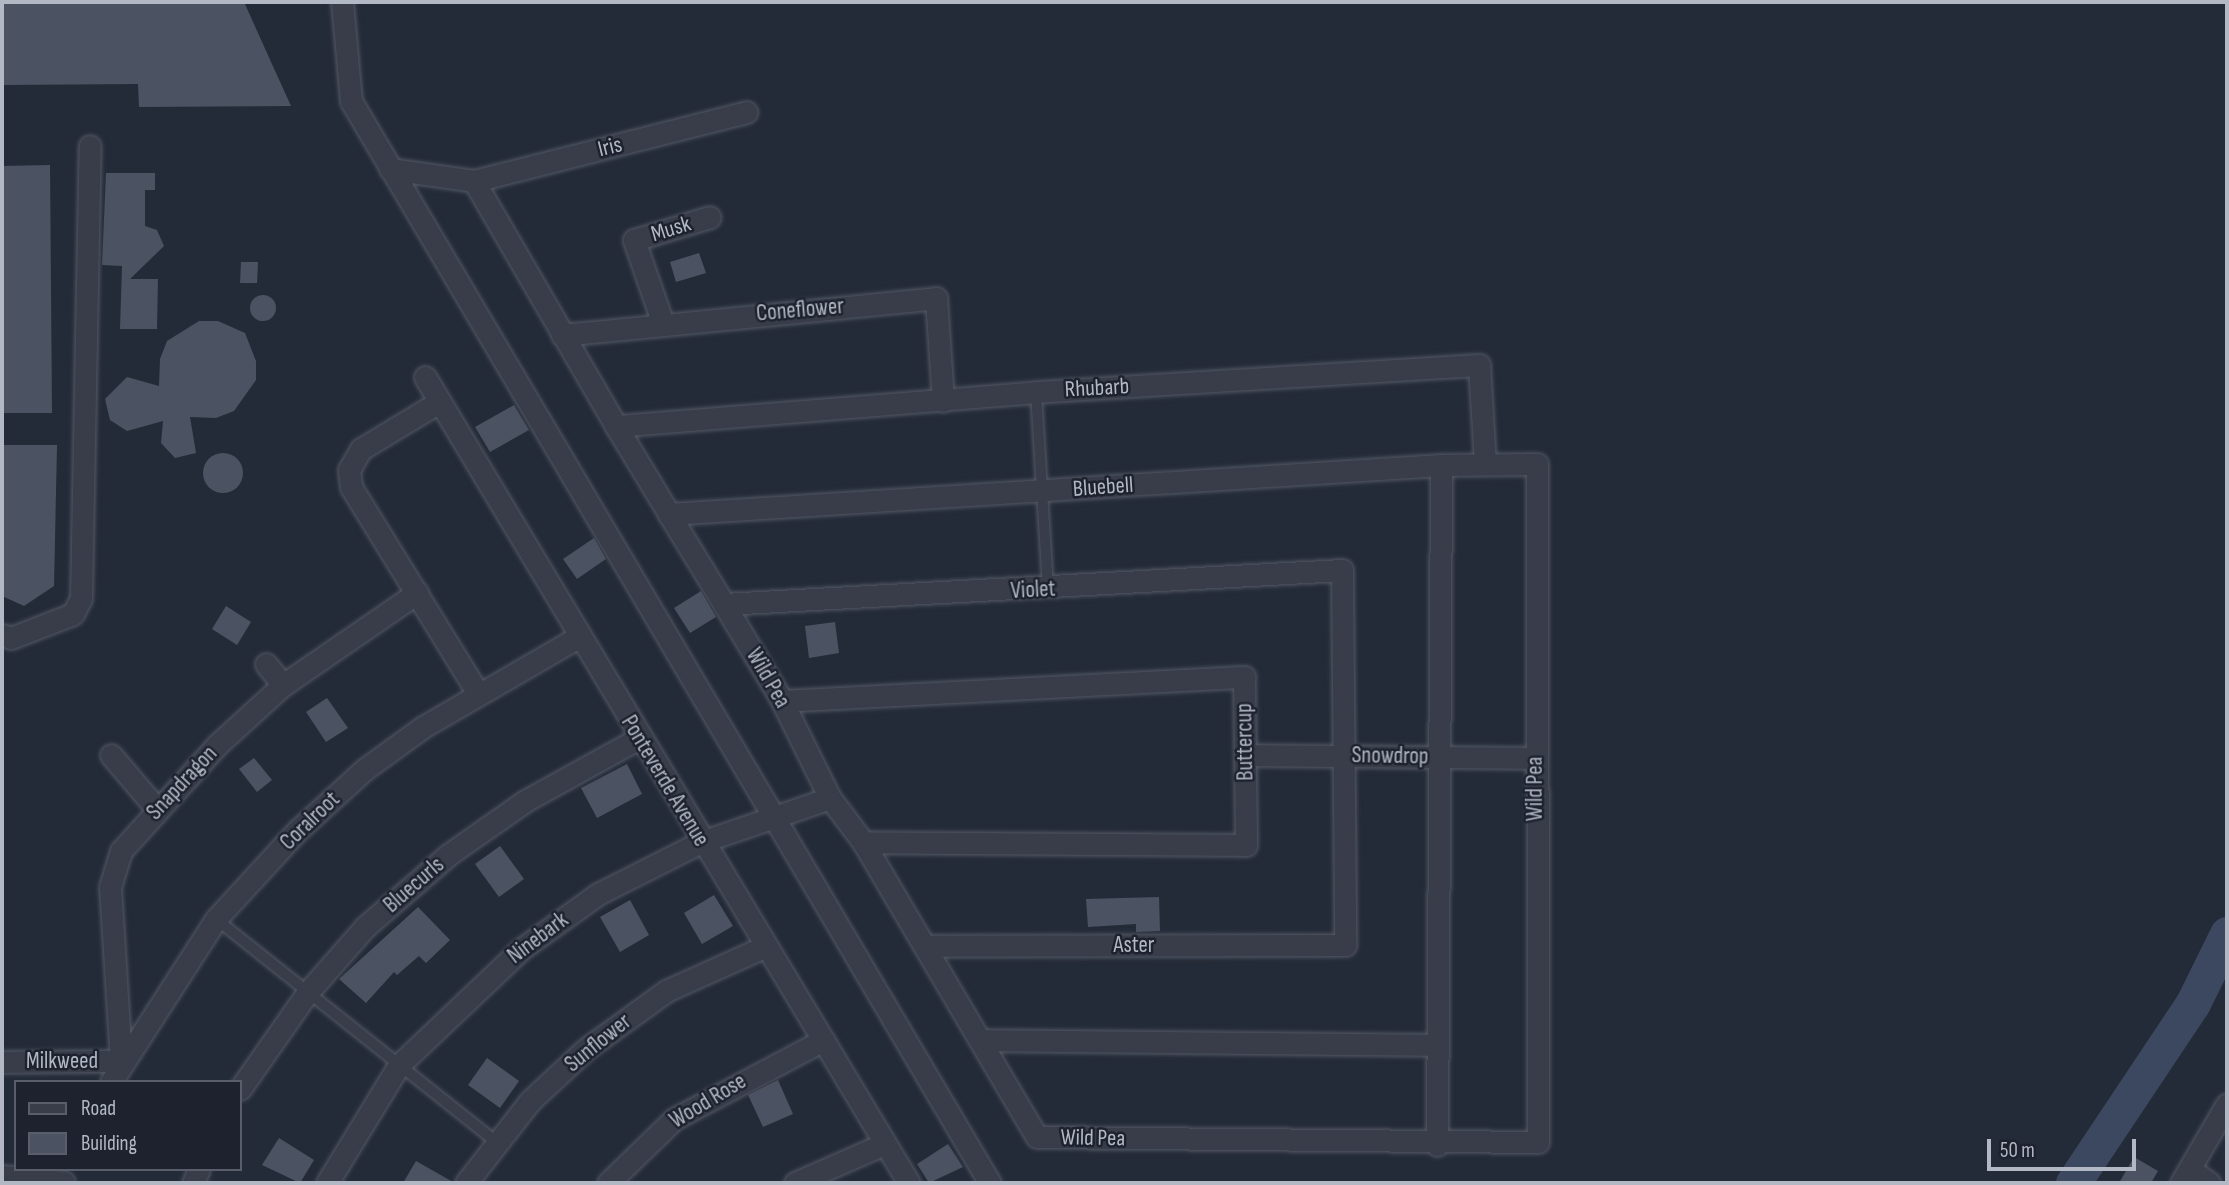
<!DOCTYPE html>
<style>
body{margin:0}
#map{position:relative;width:2229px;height:1185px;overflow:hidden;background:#242b38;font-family:"Sofia Sans Condensed",sans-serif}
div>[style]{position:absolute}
.river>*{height:35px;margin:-17.5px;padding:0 17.5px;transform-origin:17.5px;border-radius:17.5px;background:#3b4860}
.building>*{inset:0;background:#4b5262}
.round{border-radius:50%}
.roads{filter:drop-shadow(0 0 2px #535864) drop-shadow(0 0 2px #535864)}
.service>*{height:10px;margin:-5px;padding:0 5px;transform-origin:5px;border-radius:5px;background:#383d49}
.minor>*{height:21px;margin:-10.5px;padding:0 10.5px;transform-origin:10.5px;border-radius:10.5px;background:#383d49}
span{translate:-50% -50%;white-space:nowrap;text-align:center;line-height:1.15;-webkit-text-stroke:5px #1d222e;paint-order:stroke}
.street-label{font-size:23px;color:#b3b8c5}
.frame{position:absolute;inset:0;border:4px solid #b3b8c5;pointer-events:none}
.legend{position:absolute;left:14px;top:1080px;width:228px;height:91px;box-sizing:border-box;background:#1d222e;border:2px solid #595e6a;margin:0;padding:9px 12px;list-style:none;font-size:21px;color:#b3b8c5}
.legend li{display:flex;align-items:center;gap:14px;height:35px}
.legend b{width:35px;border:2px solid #595e6a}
.scale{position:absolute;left:1987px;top:1139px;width:149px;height:32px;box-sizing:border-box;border:4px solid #b3b8c5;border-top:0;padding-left:9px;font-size:21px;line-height:24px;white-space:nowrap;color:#b3b8c5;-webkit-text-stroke:5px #1d222e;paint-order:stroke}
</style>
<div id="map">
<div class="river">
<div style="left:2073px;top:1183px;width:216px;rotate:-56.3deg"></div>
<div style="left:2193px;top:1003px;width:77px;rotate:-63.8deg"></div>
</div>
<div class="building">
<div style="clip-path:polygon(2px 2px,244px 2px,291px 106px,139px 107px,138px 84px,2px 85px)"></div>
<div style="clip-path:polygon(50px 165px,52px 413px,2px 413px,2px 166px)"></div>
<div style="clip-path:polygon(106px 173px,155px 173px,155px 190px,145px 190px,145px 226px,157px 230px,164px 246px,130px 279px,158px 279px,157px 329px,120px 329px,122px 266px,102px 265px)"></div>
<div style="clip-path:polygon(699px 253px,706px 273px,676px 282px,670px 262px)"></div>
<div style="clip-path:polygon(241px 262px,258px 262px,257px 283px,240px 283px)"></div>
<div class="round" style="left:250px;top:295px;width:26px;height:26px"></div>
<div style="clip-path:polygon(199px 321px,218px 321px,245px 333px,256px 361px,256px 380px,234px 411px,216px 418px,190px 417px,196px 453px,175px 458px,161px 443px,163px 421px,127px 431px,110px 420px,105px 399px,127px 377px,159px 386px,160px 359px,167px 341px)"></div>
<div style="clip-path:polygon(514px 405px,529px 430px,490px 452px,475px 427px)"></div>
<div style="clip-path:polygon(2px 445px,57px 445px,54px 586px,24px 606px,2px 596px)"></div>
<div class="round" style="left:203px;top:453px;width:40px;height:40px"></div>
<div style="clip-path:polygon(594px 538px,606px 559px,577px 579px,563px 559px)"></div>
<div style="clip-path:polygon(701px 591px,716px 617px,690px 633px,674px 608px)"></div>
<div style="clip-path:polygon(226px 606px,251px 622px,237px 645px,212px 629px)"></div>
<div style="clip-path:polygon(835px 622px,839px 653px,809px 658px,805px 626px)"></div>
<div style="clip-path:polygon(327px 698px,348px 728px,326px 742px,306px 712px)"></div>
<div style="clip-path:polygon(254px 758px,272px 780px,257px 792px,239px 769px)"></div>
<div style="clip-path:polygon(627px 764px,642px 794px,597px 818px,581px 788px)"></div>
<div style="clip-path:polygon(500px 846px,524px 879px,499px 897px,475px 864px)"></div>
<div style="clip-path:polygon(714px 895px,733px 926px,702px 944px,684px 913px)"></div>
<div style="clip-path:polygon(1159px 897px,1160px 931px,1136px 932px,1136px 924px,1088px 927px,1086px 899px)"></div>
<div style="clip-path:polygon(630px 900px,649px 935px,620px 952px,600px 917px)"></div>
<div style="clip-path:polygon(418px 907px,450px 940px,426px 963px,419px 956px,397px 975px,394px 972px,366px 1003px,339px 979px)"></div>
<div style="clip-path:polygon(487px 1058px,519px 1081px,500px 1108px,468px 1085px)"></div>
<div style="clip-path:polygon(778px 1080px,793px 1114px,763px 1127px,748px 1095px)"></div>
<div style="clip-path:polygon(279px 1138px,314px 1160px,300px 1183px,262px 1165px)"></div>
<div style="clip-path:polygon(948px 1144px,963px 1167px,929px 1183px,917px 1164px)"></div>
<div style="clip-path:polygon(2134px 1157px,2158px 1171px,2151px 1183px,2119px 1183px)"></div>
<div style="clip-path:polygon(416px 1161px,453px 1182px,453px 1183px,403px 1183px)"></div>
</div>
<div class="roads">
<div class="service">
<div style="left:1036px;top:392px;width:195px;rotate:86.5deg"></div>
<div style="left:216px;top:919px;width:358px;rotate:38.5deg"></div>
</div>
<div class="minor">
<div style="left:342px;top:2px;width:99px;rotate:84.8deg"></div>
<div style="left:351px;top:101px;width:1257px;rotate:59.44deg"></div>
<div style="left:390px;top:169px;width:85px;rotate:8.1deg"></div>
<div style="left:474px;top:181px;width:281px;rotate:-14.2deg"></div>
<div style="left:474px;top:181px;width:283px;rotate:59.9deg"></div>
<div style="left:616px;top:426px;width:103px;rotate:58.9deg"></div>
<div style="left:669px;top:514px;width:105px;rotate:58.6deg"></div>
<div style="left:724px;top:604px;width:113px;rotate:59.1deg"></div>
<div style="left:782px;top:701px;width:108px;rotate:63.7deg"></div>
<div style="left:830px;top:798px;width:55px;rotate:53.1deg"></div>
<div style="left:863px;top:842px;width:342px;rotate:59.5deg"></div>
<div style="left:1037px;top:1137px;width:501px;rotate:0.57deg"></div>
<div style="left:1538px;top:1142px;width:678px;rotate:-90.08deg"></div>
<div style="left:1537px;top:464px;width:96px;rotate:179.4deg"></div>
<div style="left:1441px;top:465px;width:774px;rotate:176.37deg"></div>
<div style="left:662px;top:321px;width:86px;rotate:-109.1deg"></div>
<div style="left:634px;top:240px;width:79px;rotate:-16.8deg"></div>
<div style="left:562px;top:335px;width:376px;rotate:-5.6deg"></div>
<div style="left:936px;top:298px;width:103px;rotate:86.1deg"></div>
<div style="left:425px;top:377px;width:940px;rotate:59.02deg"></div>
<div style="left:439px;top:402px;width:91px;rotate:148.9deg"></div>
<div style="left:361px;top:449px;width:24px;rotate:120deg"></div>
<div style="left:349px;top:470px;width:17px;rotate:83deg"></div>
<div style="left:351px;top:487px;width:241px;rotate:58.4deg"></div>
<div style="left:616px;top:426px;width:421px;rotate:-4.6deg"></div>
<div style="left:1036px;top:392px;width:444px;rotate:-3.5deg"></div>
<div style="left:1479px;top:365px;width:99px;rotate:86.5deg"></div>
<div style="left:724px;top:604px;width:619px;rotate:-3.15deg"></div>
<div style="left:1342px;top:570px;width:375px;rotate:89.5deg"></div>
<div style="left:1345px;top:945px;width:421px;rotate:179.9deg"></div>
<div style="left:2px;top:635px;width:9px;rotate:18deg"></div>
<div style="left:11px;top:638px;width:66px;rotate:-21.2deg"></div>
<div style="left:73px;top:614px;width:18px;rotate:-63deg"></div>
<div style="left:81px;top:598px;width:452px;rotate:-88.9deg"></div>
<div style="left:266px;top:664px;width:27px;rotate:51deg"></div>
<div style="left:782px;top:701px;width:463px;rotate:-3deg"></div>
<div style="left:1244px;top:677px;width:168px;rotate:89.3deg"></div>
<div style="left:1246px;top:845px;width:383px;rotate:-179.6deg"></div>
<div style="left:111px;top:755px;width:70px;rotate:49.7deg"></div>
<div style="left:1247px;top:755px;width:287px;rotate:0.6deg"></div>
<div style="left:980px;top:1040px;width:456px;rotate:0.6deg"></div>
<div style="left:2px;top:1062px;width:119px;rotate:-0.5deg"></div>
<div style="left:121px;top:1061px;width:174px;rotate:-93.6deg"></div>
<div style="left:110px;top:887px;width:38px;rotate:-73deg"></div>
<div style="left:121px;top:851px;width:143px;rotate:-47.8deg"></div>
<div style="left:217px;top:745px;width:89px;rotate:-42.3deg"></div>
<div style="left:283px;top:685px;width:163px;rotate:-34.5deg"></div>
<div style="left:111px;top:1082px;width:194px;rotate:-57.2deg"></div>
<div style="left:216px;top:919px;width:120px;rotate:-47.4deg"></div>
<div style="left:297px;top:831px;width:92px;rotate:-42.4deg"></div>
<div style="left:365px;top:769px;width:72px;rotate:-35.9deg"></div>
<div style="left:423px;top:727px;width:181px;rotate:-30.1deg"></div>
<div style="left:240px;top:1089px;width:118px;rotate:-55deg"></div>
<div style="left:308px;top:992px;width:86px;rotate:-48.8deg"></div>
<div style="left:365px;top:927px;width:110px;rotate:-40.9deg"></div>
<div style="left:448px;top:855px;width:94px;rotate:-35deg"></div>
<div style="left:525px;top:801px;width:130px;rotate:-28.9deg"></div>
<div style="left:1437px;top:1145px;width:680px;rotate:-89.66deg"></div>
<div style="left:2190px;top:1169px;width:24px;rotate:36deg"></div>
<div style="left:2px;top:1176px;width:62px;rotate:5.5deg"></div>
<div style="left:193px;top:1183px;width:15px;rotate:-67deg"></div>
<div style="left:327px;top:1183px;width:138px;rotate:-58.6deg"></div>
<div style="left:399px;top:1065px;width:167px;rotate:-43.5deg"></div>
<div style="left:520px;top:950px;width:96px;rotate:-35.7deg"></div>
<div style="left:598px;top:894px;width:115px;rotate:-26.8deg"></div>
<div style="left:701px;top:842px;width:136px;rotate:-18.8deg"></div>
<div style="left:466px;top:1183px;width:104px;rotate:-52deg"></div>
<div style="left:530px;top:1101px;width:76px;rotate:-42.9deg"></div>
<div style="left:586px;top:1049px;width:99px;rotate:-35.9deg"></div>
<div style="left:666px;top:991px;width:110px;rotate:-24.2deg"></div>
<div style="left:608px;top:1183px;width:92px;rotate:-44.1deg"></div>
<div style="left:674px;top:1119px;width:169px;rotate:-27.9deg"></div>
<div style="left:795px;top:1183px;width:97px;rotate:-23.7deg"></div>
<div style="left:2181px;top:1183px;width:91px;rotate:-59.8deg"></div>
</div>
</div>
<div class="street-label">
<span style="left:610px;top:147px;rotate:-14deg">Iris</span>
<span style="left:671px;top:229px;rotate:-17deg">Musk</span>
<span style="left:800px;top:310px;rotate:-5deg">Coneflower</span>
<span style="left:1097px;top:388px;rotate:-3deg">Rhubarb</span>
<span style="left:1103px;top:487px;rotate:-4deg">Bluebell</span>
<span style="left:1033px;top:590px;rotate:-3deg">Violet</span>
<span style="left:768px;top:678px;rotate:60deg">Wild Pea</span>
<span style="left:1245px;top:742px;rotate:-91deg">Buttercup</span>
<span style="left:1390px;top:756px;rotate:1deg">Snowdrop</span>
<span style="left:665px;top:781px;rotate:59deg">Ponteverde Avenue</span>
<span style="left:182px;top:783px;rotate:-47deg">Snapdragon</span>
<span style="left:1535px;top:789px;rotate:-90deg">Wild Pea</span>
<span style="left:310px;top:821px;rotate:-44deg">Coralroot</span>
<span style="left:414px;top:885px;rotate:-41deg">Bluecurls</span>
<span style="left:538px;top:938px;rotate:-37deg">Ninebark</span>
<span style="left:1134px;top:945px">Aster</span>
<span style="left:598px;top:1043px;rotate:-39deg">Sunflower</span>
<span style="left:62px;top:1061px">Milkweed</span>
<span style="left:708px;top:1101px;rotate:-31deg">Wood Rose</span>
<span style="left:1093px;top:1138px;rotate:1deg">Wild Pea</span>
</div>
<div class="frame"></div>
<ul class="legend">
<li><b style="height:9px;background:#383d49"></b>Road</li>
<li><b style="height:19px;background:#4b5262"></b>Building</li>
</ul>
<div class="scale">50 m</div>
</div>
